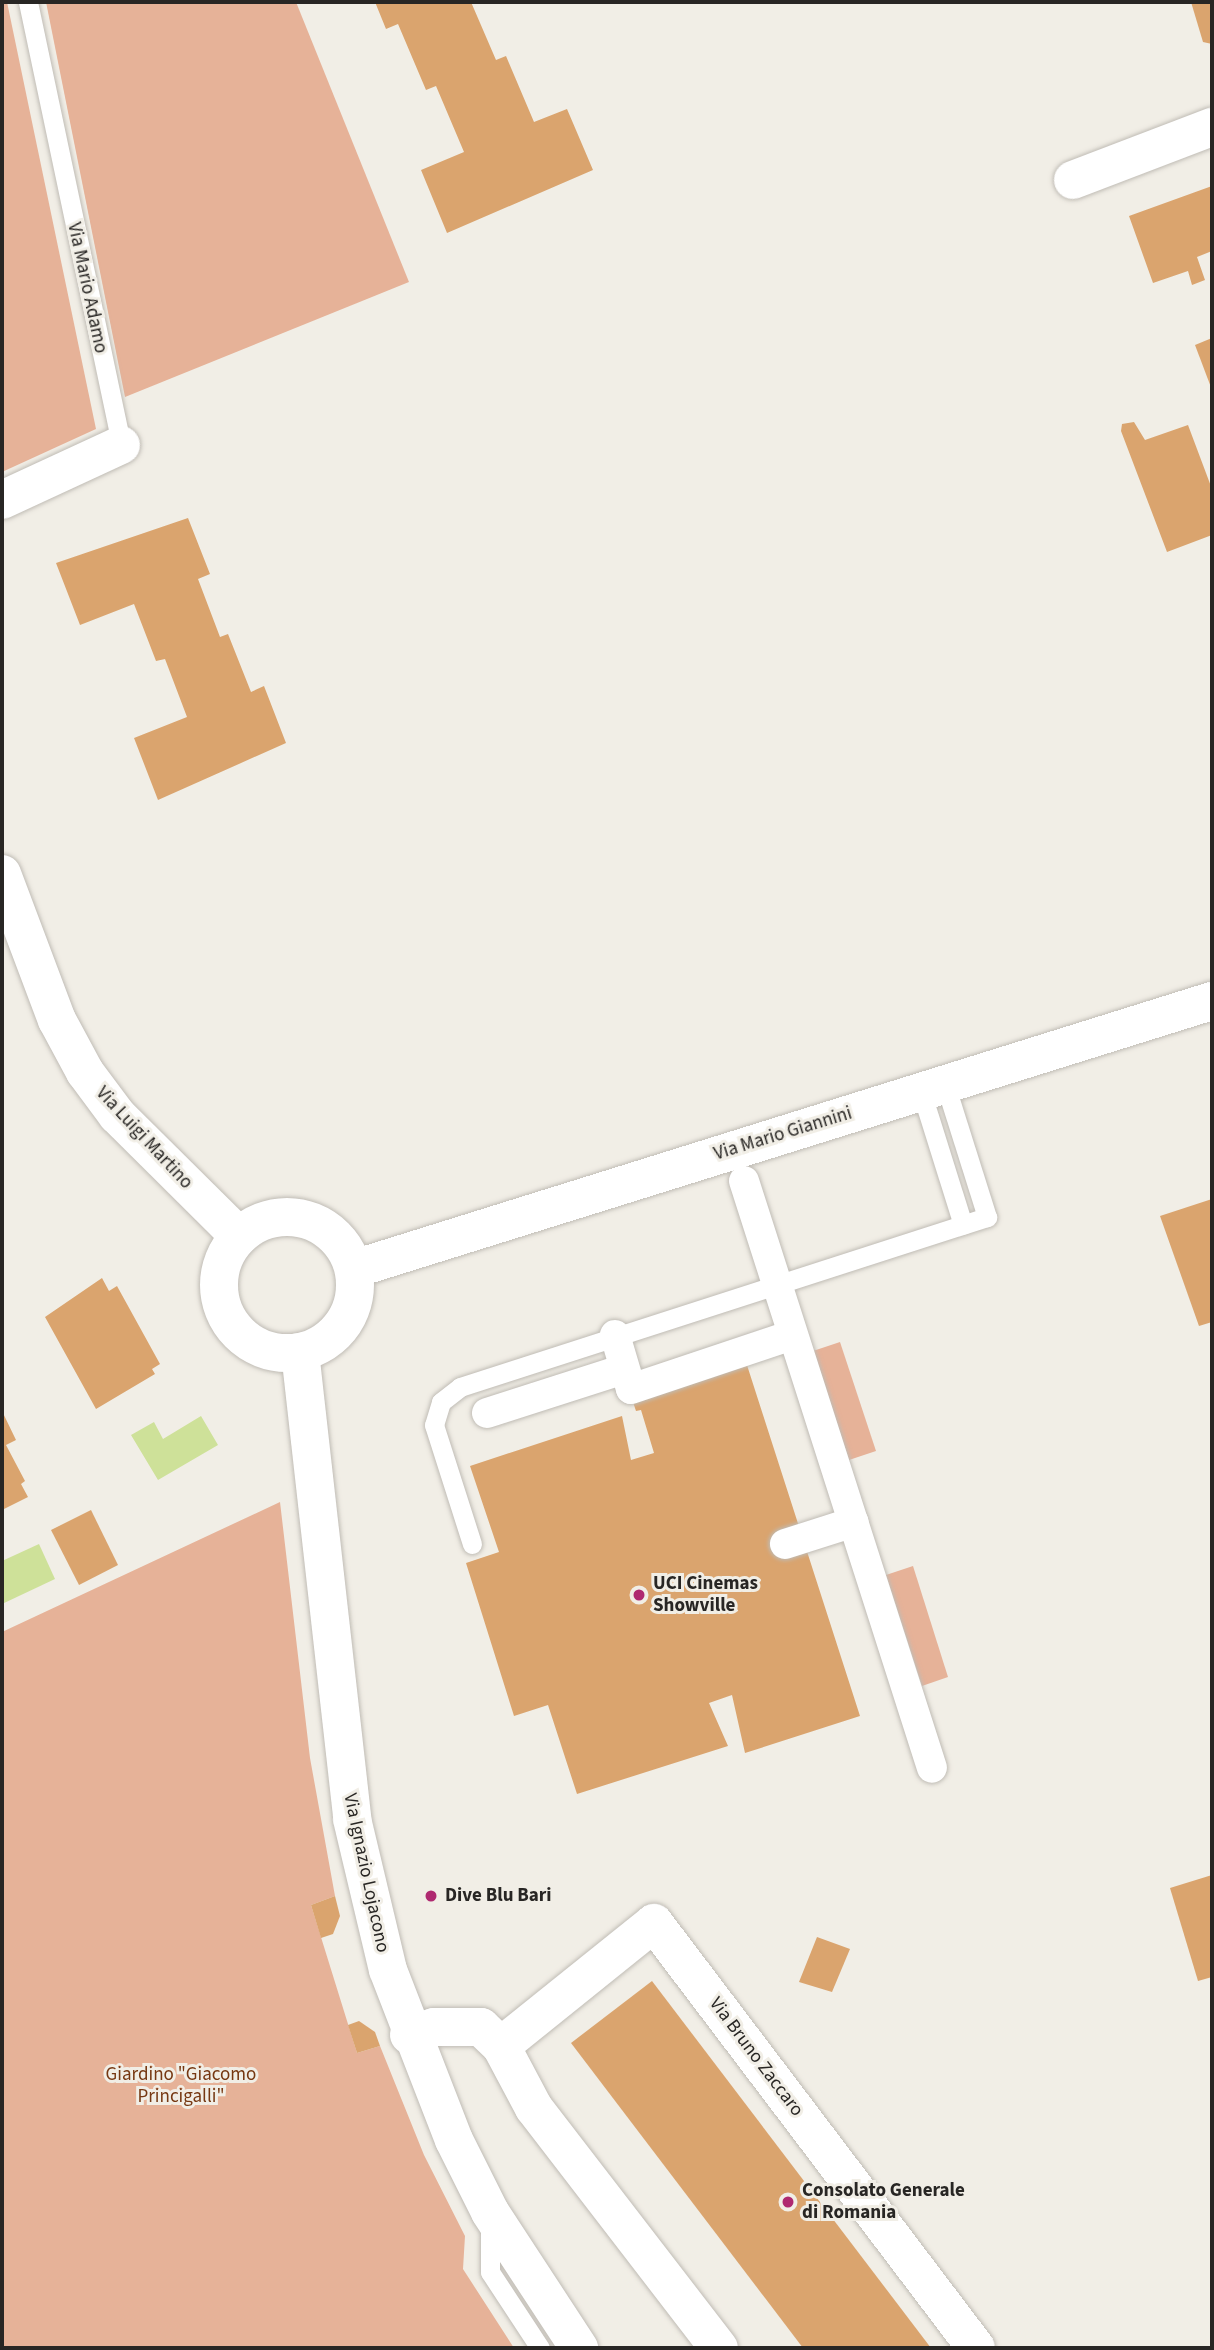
<!DOCTYPE html>
<style>
body{margin:0}
#map{position:relative;width:1214px;height:2350px;overflow:hidden;background:#f1eee6;font-family:"Source Sans 3",sans-serif}
div>[style]{position:absolute}
.green>*{inset:0;background:#e6b298}
.water>*{inset:0;background:#cee199}
.building>*{inset:0;background:#daa46e}
.roads{filter:drop-shadow(0 0 2px #c0bcb5) drop-shadow(0 0 2px #c0bcb5)}
.service>*{height:19px;margin:-9.5px;padding:0 9.5px;transform-origin:9.5px;border-radius:9.5px;background:#fff}
.pedestrian>*{height:30px;margin:-15px;padding:0 15px;transform-origin:15px;border-radius:15px;background:#fff}
.minor>*{height:38px;margin:-19px;padding:0 19px;transform-origin:19px;border-radius:19px;background:#fff}
.minor>.ring{margin:-19px;padding:0;box-sizing:content-box;background:none;border:38px solid #fff;border-radius:50%}
.dots>*{width:19px;height:19px;translate:-50% -50%;box-sizing:border-box;border:4px solid #f1eee6;border-radius:50%}
span{translate:-50% -50%;white-space:nowrap;text-align:center;line-height:1.15;-webkit-text-stroke:6px #f1eee6;paint-order:stroke}
.street-label{font-size:19px;color:#282624}
.poi-label{font-size:19px;color:#282624;font-weight:700}
.left{translate:0 -50%;text-align:left}
.park-label{font-size:19px;color:#763812}
.frame{position:absolute;inset:0;border:4px solid #282624;pointer-events:none}
</style>
<div id="map">
<div class="green">
<div style="clip-path:polygon(2px 2px,7px 2px,96px 429px,2px 472px)"></div>
<div style="clip-path:polygon(46px 2px,296px 2px,409px 282px,125px 397px)"></div>
<div style="clip-path:polygon(840px 1342px,876px 1451px,849px 1460px,813px 1351px)"></div>
<div style="clip-path:polygon(280px 1502px,310px 1758px,335px 1896px,311px 1905px,357px 2053px,380px 2046px,424px 2155px,465px 2236px,463px 2269px,514px 2348px,2px 2348px,2px 1632px)"></div>
<div style="clip-path:polygon(913px 1566px,948px 1677px,922px 1686px,886px 1575px)"></div>
</div>
<div class="water">
<div style="clip-path:polygon(201px 1416px,218px 1445px,158px 1480px,131px 1435px,154px 1422px,163px 1439px)"></div>
<div style="clip-path:polygon(39px 1544px,55px 1579px,2px 1604px,2px 1561px)"></div>
</div>
<div class="building">
<div style="clip-path:polygon(375px 2px,471px 2px,496px 60px,506px 56px,534px 122px,567px 109px,593px 170px,447px 233px,421px 170px,464px 152px,436px 86px,426px 90px,398px 24px,386px 29px)"></div>
<div style="clip-path:polygon(1191px 2px,1212px 2px,1212px 44px,1203px 42px)"></div>
<div style="clip-path:polygon(1212px 186px,1212px 251px,1197px 257px,1205px 280px,1192px 285px,1188px 271px,1153px 283px,1129px 216px)"></div>
<div style="clip-path:polygon(1212px 338px,1212px 390px,1195px 345px)"></div>
<div style="clip-path:polygon(1134px 422px,1145px 440px,1188px 425px,1212px 489px,1212px 535px,1167px 552px,1121px 431px,1122px 424px)"></div>
<div style="clip-path:polygon(188px 518px,210px 574px,198px 579px,220px 637px,228px 634px,251px 692px,264px 686px,286px 743px,158px 800px,134px 738px,187px 717px,165px 659px,156px 661px,134px 604px,80px 625px,56px 563px)"></div>
<div style="clip-path:polygon(1212px 1199px,1212px 1322px,1199px 1326px,1160px 1216px)"></div>
<div style="clip-path:polygon(102px 1278px,109px 1291px,117px 1286px,160px 1364px,152px 1369px,155px 1374px,96px 1409px,45px 1317px)"></div>
<div style="clip-path:polygon(746px 1362px,860px 1716px,745px 1753px,732px 1695px,709px 1703px,728px 1746px,577px 1794px,548px 1705px,514px 1716px,466px 1563px,499px 1552px,470px 1466px,622px 1416px,631px 1460px,654px 1453px,641px 1410px,636px 1411px,632px 1399px)"></div>
<div style="clip-path:polygon(2px 1411px,16px 1440px,6px 1445px,25px 1481px,21px 1484px,28px 1497px,2px 1510px)"></div>
<div style="clip-path:polygon(91px 1510px,118px 1565px,79px 1585px,51px 1530px)"></div>
<div style="clip-path:polygon(1212px 1875px,1212px 1977px,1198px 1981px,1170px 1888px)"></div>
<div style="clip-path:polygon(335px 1896px,340px 1916px,333px 1934px,321px 1938px,311px 1905px)"></div>
<div style="clip-path:polygon(817px 1937px,850px 1949px,832px 1992px,799px 1982px)"></div>
<div style="clip-path:polygon(652px 1981px,931px 2348px,803px 2348px,571px 2043px)"></div>
<div style="clip-path:polygon(359px 2021px,375px 2032px,380px 2046px,357px 2053px,348px 2025px)"></div>
</div>
<div class="roads">
<div class="service">
<div style="left:28px;top:2px;width:453px;rotate:78.1deg"></div>
<div style="left:921px;top:1091px;width:140px;rotate:72.6deg"></div>
<div style="left:472px;top:1544px;width:125px;rotate:-107.7deg"></div>
<div style="left:434px;top:1425px;width:24px;rotate:-73deg"></div>
<div style="left:441px;top:1402px;width:24px;rotate:-38deg"></div>
<div style="left:460px;top:1387px;width:554px;rotate:-17.88deg"></div>
<div style="left:987px;top:1217px;width:139px;rotate:-107.5deg"></div>
<div style="left:490px;top:2224px;width:48px;rotate:90deg"></div>
<div style="left:490px;top:2272px;width:91px;rotate:56.7deg"></div>
</div>
<div class="pedestrian">
<div style="left:744px;top:1181px;width:616px;rotate:72.24deg"></div>
<div style="left:615px;top:1335px;width:56px;rotate:73.5deg"></div>
<div style="left:631px;top:1389px;width:170px;rotate:-18.5deg"></div>
<div style="left:487px;top:1413px;width:144px;rotate:-17.8deg"></div>
<div style="left:785px;top:1544px;width:72px;rotate:-17.7deg"></div>
</div>
<div class="minor">
<div style="left:1073px;top:180px;width:149px;rotate:-20.9deg"></div>
<div style="left:2px;top:500px;width:131px;rotate:-24.8deg"></div>
<div style="left:2px;top:874px;width:156px;rotate:69.4deg"></div>
<div style="left:57px;top:1020px;width:59px;rotate:61.7deg"></div>
<div style="left:85px;top:1072px;width:54px;rotate:53.3deg"></div>
<div style="left:117px;top:1115px;width:172px;rotate:44.8deg"></div>
<div class="ring" style="left:219px;top:1217px;width:98px;height:98px"></div>
<div style="left:354px;top:1269px;width:899px;rotate:-17.35deg"></div>
<div style="left:300px;top:1352px;width:470px;rotate:83.6deg"></div>
<div style="left:352px;top:1819px;width:155px;rotate:76.6deg"></div>
<div style="left:388px;top:1970px;width:182px;rotate:68.8deg"></div>
<div style="left:454px;top:2140px;width:80px;rotate:63.4deg"></div>
<div style="left:490px;top:2212px;width:163px;rotate:56.8deg"></div>
<div style="left:409px;top:2035px;width:26px;rotate:-18deg"></div>
<div style="left:434px;top:2027px;width:47px"></div>
<div style="left:481px;top:2027px;width:28px;rotate:44deg"></div>
<div style="left:501px;top:2046px;width:70px;rotate:62deg"></div>
<div style="left:534px;top:2108px;width:303px;rotate:52.4deg"></div>
<div style="left:501px;top:2046px;width:196px;rotate:-38.8deg"></div>
<div style="left:654px;top:1923px;width:533px;rotate:52.85deg"></div>
</div>
</div>
<div class="dots">
<div style="left:639px;top:1595px;background:#af2970"></div>
<div style="left:431px;top:1896px;background:#af2970"></div>
<div style="left:788px;top:2202px;background:#af2970"></div>
</div>
<div class="street-label">
<span style="left:87px;top:288px;rotate:78deg">Via Mario Adamo</span>
<span style="left:783px;top:1134px;rotate:-17deg">Via Mario Giannini</span>
<span style="left:144px;top:1138px;rotate:47deg">Via Luigi Martino</span>
<span style="left:366px;top:1873px;rotate:78deg">Via Ignazio Lojacono</span>
<span style="left:756px;top:2057px;rotate:53deg">Via Bruno Zaccaro</span>
</div>
<div class="poi-label">
<span class="left" style="left:653px;top:1595px">UCI Cinemas<br>Showville</span>
<span class="left" style="left:445px;top:1896px">Dive Blu Bari</span>
<span class="left" style="left:802px;top:2202px">Consolato Generale<br>di Romania</span>
</div>
<div class="park-label">
<span style="left:181px;top:2086px">Giardino "Giacomo<br>Princigalli"</span>
</div>
<div class="frame"></div>
</div>
